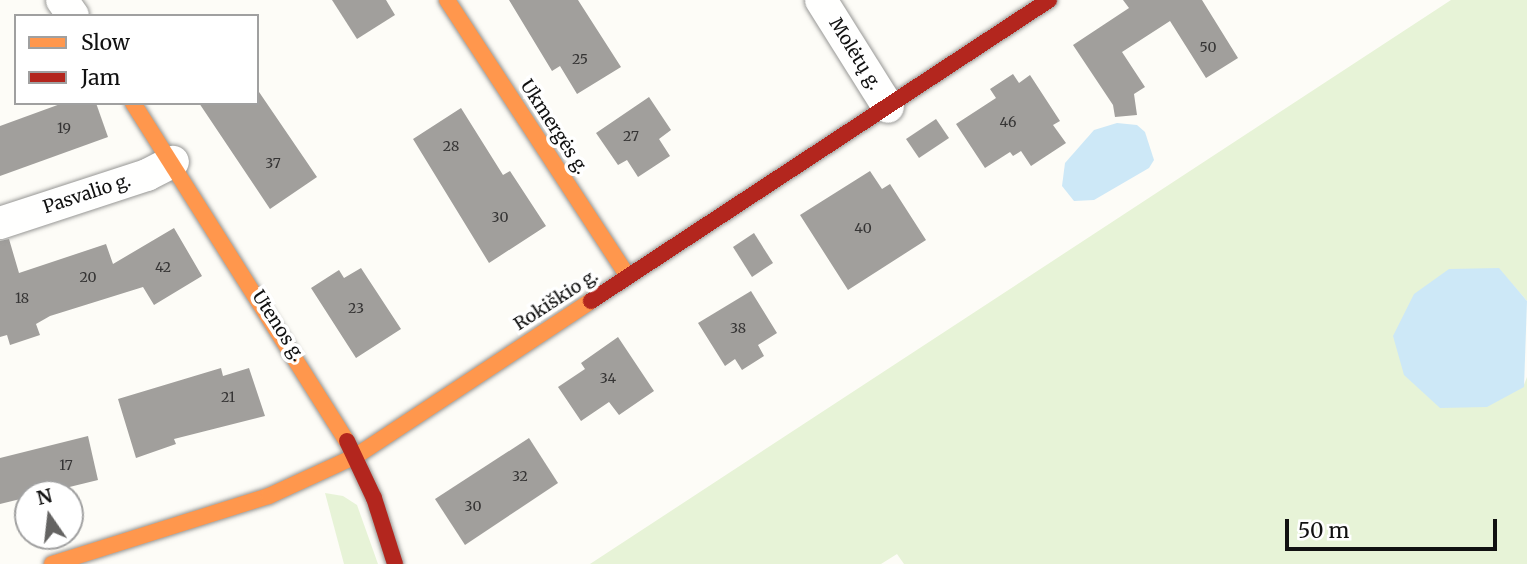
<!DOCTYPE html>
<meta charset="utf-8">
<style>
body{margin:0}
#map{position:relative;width:1527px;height:564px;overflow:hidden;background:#fdfcf7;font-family:Merriweather,serif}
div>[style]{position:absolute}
.green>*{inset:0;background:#e7f3d7}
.water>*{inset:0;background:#cde8f7}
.building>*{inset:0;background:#a19f9c}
.roads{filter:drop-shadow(0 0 2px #979795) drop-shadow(0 0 2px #979795)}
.street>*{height:32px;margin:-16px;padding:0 16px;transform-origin:16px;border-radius:16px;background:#fffffe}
.slow>*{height:16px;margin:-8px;padding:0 8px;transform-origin:8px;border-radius:8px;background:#ff974d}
.jam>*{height:16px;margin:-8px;padding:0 8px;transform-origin:8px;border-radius:8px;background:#b3261e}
span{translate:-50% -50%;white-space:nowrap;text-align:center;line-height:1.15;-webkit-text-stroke:7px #fff;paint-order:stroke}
.number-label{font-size:14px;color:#353434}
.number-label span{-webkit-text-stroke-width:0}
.street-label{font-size:18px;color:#111}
.legend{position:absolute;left:14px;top:14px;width:245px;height:91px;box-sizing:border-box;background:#fff;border:2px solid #a0a0a0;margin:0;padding:9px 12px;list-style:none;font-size:21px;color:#111}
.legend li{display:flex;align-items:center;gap:14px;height:35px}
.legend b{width:35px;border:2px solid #a0a0a0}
.north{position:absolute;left:14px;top:480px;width:70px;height:70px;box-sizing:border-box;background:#fff;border:2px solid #a0a0a0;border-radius:50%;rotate:346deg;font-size:19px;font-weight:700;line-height:28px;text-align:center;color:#111}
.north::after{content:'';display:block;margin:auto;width:24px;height:32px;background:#646362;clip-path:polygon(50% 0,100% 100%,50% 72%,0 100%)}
.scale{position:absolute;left:1285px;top:519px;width:212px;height:32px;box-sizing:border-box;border:4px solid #111;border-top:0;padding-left:9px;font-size:21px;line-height:24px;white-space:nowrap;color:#111;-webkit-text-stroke:5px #fff;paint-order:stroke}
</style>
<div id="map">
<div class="green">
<div style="clip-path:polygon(1451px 0,1527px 0,1527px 301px,1498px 268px,1523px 387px,1527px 377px,1527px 564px,904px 564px,897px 554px,881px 564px,590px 564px)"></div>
<div style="clip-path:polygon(325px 493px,343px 496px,357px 505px,378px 564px,344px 564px)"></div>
</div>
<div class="water">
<div style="clip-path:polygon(1117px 123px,1137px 125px,1145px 132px,1154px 160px,1149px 168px,1094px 200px,1074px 201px,1062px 186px,1065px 163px,1094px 130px)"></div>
<div style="clip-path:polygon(1499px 268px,1527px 301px,1524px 387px,1487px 407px,1440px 408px,1404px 375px,1393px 336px,1414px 294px,1449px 269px)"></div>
</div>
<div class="building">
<div style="clip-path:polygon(332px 0,386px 0,395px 15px,357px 39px)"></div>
<div style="clip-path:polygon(509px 0,578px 0,621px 67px,577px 94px,560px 66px,552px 71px)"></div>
<div style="clip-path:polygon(1123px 0,1202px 0,1238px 58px,1206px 78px,1170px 21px,1122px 52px,1145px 87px,1134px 94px,1137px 115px,1115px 117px,1113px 105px,1073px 45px,1129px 8px)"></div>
<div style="clip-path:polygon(1013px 74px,1019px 83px,1030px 75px,1060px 121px,1053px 125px,1066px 143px,1031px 166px,1021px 151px,1013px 156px,1010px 152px,985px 168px,956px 124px,996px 98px,990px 89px)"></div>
<div style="clip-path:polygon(257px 89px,317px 177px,270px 209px,199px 103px,257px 103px)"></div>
<div style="clip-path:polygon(649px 97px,671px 130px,659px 139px,670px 156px,638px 177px,627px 160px,618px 165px,596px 133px)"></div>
<div style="clip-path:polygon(63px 103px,96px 103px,108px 137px,0 176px,0 126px)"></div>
<div style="clip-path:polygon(461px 108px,503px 175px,510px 171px,546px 226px,489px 263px,413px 139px)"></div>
<div style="clip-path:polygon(936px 119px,949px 138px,919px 158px,906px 139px)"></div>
<div style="clip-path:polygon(870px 171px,882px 189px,890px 184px,926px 240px,848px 290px,800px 215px)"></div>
<div style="clip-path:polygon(174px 228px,202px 276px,154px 305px,143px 287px,50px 316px,36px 324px,40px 335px,10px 345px,7px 335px,0 337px,0 241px,9px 239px,19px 273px,106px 244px,113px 264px)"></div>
<div style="clip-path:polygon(754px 233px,773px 263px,752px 277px,733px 247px)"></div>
<div style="clip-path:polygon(361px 268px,401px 329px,356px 358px,311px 288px,339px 270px,344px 278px)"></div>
<div style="clip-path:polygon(751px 291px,777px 333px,758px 345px,764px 356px,742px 370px,735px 359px,725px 366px,698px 323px)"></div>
<div style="clip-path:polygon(618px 337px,654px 391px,619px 415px,609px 402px,581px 421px,558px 387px,585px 369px,581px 363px)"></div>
<div style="clip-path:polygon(221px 368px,223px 376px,249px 368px,265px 416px,174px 439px,176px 444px,136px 458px,118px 399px)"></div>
<div style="clip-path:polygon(88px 436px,98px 480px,0 504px,0 458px)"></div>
<div style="clip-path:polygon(529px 438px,558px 483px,465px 545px,435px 499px)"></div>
</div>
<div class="roads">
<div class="street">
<div style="left:62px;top:0;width:19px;rotate:55deg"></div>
<div style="left:821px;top:0;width:126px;rotate:57.9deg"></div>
<div style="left:0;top:223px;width:155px;rotate:-18.1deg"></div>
<div style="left:147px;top:175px;width:29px;rotate:-27deg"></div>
</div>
<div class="slow">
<div style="left:447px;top:0;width:329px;rotate:56.8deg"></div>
<div style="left:133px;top:103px;width:400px;rotate:57.7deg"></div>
<div style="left:52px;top:564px;width:227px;rotate:-17.4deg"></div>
<div style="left:269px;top:496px;width:96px;rotate:-24.7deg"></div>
<div style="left:356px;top:456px;width:282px;rotate:-33.4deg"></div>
</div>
<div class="jam">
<div style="left:591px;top:301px;width:548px;rotate:-33.31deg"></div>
<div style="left:347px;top:441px;width:63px;rotate:64.7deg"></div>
<div style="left:374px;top:498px;width:69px;rotate:72.3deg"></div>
</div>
</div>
<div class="number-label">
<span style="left:1208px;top:47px">50</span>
<span style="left:580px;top:59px">25</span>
<span style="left:1008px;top:122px">46</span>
<span style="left:64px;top:128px">19</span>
<span style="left:631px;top:136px">27</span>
<span style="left:451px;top:146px">28</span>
<span style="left:273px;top:163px">37</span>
<span style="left:500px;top:217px">30</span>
<span style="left:863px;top:228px">40</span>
<span style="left:163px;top:267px">42</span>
<span style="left:88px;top:277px">20</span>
<span style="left:22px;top:298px">18</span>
<span style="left:356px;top:308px">23</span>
<span style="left:738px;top:328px">38</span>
<span style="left:608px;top:378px">34</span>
<span style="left:228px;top:397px">21</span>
<span style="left:66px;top:465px">17</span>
<span style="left:520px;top:476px">32</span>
<span style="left:473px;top:506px">30</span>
</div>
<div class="street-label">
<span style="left:855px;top:54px;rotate:58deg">Molėtų g.</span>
<span style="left:554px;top:127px;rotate:57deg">Ukmergės g.</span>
<span style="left:87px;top:194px;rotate:-18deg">Pasvalio g.</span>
<span style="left:556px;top:300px;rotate:-33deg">Rokiškio g.</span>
<span style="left:278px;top:326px;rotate:57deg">Utenos g.</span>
</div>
<ul class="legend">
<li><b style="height:9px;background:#ff974d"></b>Slow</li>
<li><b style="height:9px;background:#b3261e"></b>Jam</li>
</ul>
<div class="north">N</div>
<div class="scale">50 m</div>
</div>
